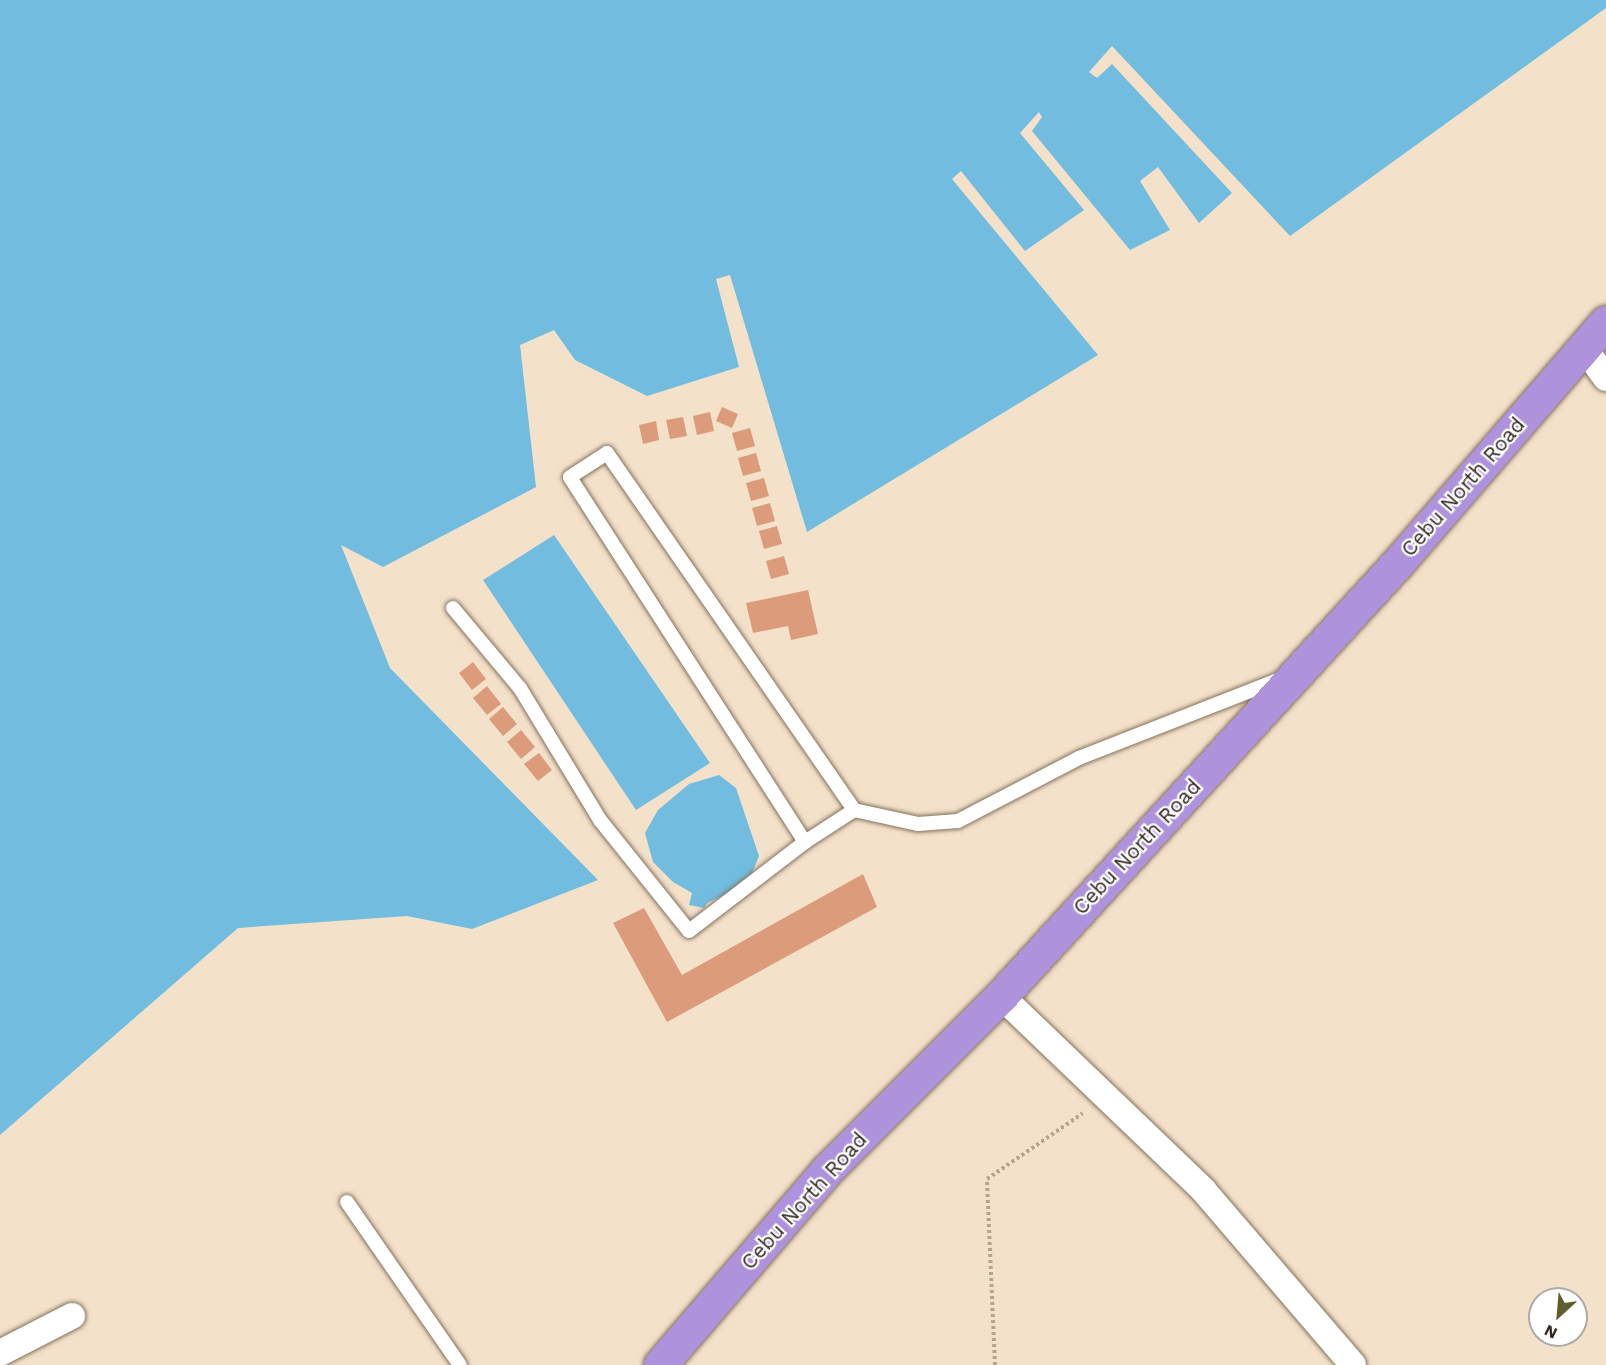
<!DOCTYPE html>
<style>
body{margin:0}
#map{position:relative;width:1606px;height:1365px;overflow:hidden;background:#f4e1ca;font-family:"Work Sans",sans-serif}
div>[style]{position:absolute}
.water>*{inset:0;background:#71bcdf}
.building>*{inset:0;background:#dc9b7a}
.path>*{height:4px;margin-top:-2px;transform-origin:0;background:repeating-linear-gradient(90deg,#b3a492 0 3px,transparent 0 6px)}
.roads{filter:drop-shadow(0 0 2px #83725d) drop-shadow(0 0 2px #83725d)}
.service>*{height:14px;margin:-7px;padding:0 7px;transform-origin:7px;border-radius:7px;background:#fff}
.minor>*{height:26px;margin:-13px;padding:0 13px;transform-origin:13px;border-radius:13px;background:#fff}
.trunk>*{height:33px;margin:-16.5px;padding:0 16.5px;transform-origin:16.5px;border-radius:16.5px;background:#ae92dc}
span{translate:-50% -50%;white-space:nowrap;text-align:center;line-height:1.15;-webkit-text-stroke:4.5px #fff;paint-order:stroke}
.street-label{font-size:21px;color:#332b23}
.north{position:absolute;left:1528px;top:1287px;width:60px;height:60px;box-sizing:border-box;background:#fff;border:2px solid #adaaa7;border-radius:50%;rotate:206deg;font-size:16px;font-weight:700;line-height:24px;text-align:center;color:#332b23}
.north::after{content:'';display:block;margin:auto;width:21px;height:27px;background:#605e2a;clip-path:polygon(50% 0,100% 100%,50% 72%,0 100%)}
</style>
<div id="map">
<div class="water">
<div style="clip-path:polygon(0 0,1606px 0,1606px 8px,1290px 236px,1112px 46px,1089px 72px,1097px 78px,1112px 64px,1232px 193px,1199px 223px,1158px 167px,1140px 181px,1170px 230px,1130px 250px,1032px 131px,1042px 117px,1039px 112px,1020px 133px,1084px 210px,1025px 251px,961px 171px,952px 179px,1098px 355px,807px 532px,730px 275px,716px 279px,739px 367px,647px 396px,575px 360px,554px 330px,520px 345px,536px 487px,383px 567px,341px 545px,390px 668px,598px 880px,472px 929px,407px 916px,238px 928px,0 1135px)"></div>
<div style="clip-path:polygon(554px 535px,710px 763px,636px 810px,483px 580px)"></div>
<div style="clip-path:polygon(719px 775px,736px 788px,759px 856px,752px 873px,734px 890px,707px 903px,704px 908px,689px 905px,692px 893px,673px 882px,653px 862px,645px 833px,658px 810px,689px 784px)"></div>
</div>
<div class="building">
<div style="clip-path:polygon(722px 407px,738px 414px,732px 428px,716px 421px)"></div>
<div style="clip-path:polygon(710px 412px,714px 431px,697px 435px,693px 416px)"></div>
<div style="clip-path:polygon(683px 417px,687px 436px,670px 439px,666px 420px)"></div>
<div style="clip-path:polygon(656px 421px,659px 440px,643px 444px,639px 425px)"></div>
<div style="clip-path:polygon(750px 428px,755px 446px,737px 451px,732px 433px)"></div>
<div style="clip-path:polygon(756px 453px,761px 471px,743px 476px,738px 458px)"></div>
<div style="clip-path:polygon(764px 478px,769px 496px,751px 501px,746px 483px)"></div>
<div style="clip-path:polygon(770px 503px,775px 521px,757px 526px,752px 508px)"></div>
<div style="clip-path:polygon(777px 526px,782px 544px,764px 549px,759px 531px)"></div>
<div style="clip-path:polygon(784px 556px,789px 574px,771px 579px,766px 561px)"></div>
<div style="clip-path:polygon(808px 590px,818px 634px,791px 640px,788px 626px,753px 633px,746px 603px)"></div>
<div style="clip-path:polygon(473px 662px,486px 679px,472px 690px,459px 673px)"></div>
<div style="clip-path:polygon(487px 686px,501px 704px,487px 715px,473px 698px)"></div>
<div style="clip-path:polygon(503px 707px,517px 724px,503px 736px,489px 719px)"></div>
<div style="clip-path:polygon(521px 730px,535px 747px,521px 759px,507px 742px)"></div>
<div style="clip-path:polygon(539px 753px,552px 770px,538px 781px,524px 764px)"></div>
<div style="clip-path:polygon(863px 874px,877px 907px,667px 1022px,613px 923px,644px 908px,682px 975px)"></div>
</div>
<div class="path">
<div style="left:995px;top:1365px;width:186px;rotate:-92.5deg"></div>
<div style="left:987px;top:1179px;width:116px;rotate:-34.5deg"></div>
</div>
<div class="roads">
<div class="service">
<div style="left:453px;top:608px;width:104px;rotate:50.1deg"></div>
<div style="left:520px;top:688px;width:154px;rotate:58.8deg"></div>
<div style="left:600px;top:820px;width:142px;rotate:51.3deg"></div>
<div style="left:689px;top:931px;width:146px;rotate:-37.5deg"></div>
<div style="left:805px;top:842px;width:59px;rotate:-33.1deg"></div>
<div style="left:854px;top:810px;width:66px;rotate:12.3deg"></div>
<div style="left:918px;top:824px;width:40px;rotate:-4.3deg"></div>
<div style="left:958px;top:821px;width:136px;rotate:-27.5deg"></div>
<div style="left:1079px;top:758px;width:214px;rotate:-21.4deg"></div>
<div style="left:805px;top:842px;width:434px;rotate:-122.8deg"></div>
<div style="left:570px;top:477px;width:44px;rotate:-33deg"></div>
<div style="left:607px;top:453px;width:434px;rotate:55.3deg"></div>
<div style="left:347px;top:1202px;width:198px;rotate:55.3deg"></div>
</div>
<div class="minor">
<div style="left:1584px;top:348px;width:37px;rotate:54deg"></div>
<div style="left:1001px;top:996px;width:281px;rotate:43.8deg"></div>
<div style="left:1204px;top:1191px;width:229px;rotate:49.4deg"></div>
<div style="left:0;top:1353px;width:81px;rotate:-27.2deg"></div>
</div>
<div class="trunk">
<div style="left:660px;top:1365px;width:257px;rotate:-49.4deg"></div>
<div style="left:827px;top:1170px;width:246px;rotate:-45deg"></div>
<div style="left:1001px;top:996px;width:585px;rotate:-47.5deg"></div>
<div style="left:1396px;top:565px;width:321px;rotate:-49.2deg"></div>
</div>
</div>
<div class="street-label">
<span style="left:1463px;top:487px;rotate:-49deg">Cebu North Road</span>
<span style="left:1137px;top:847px;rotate:-47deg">Cebu North Road</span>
<span style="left:804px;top:1201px;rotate:-48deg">Cebu North Road</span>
</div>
<div class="north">N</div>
</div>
